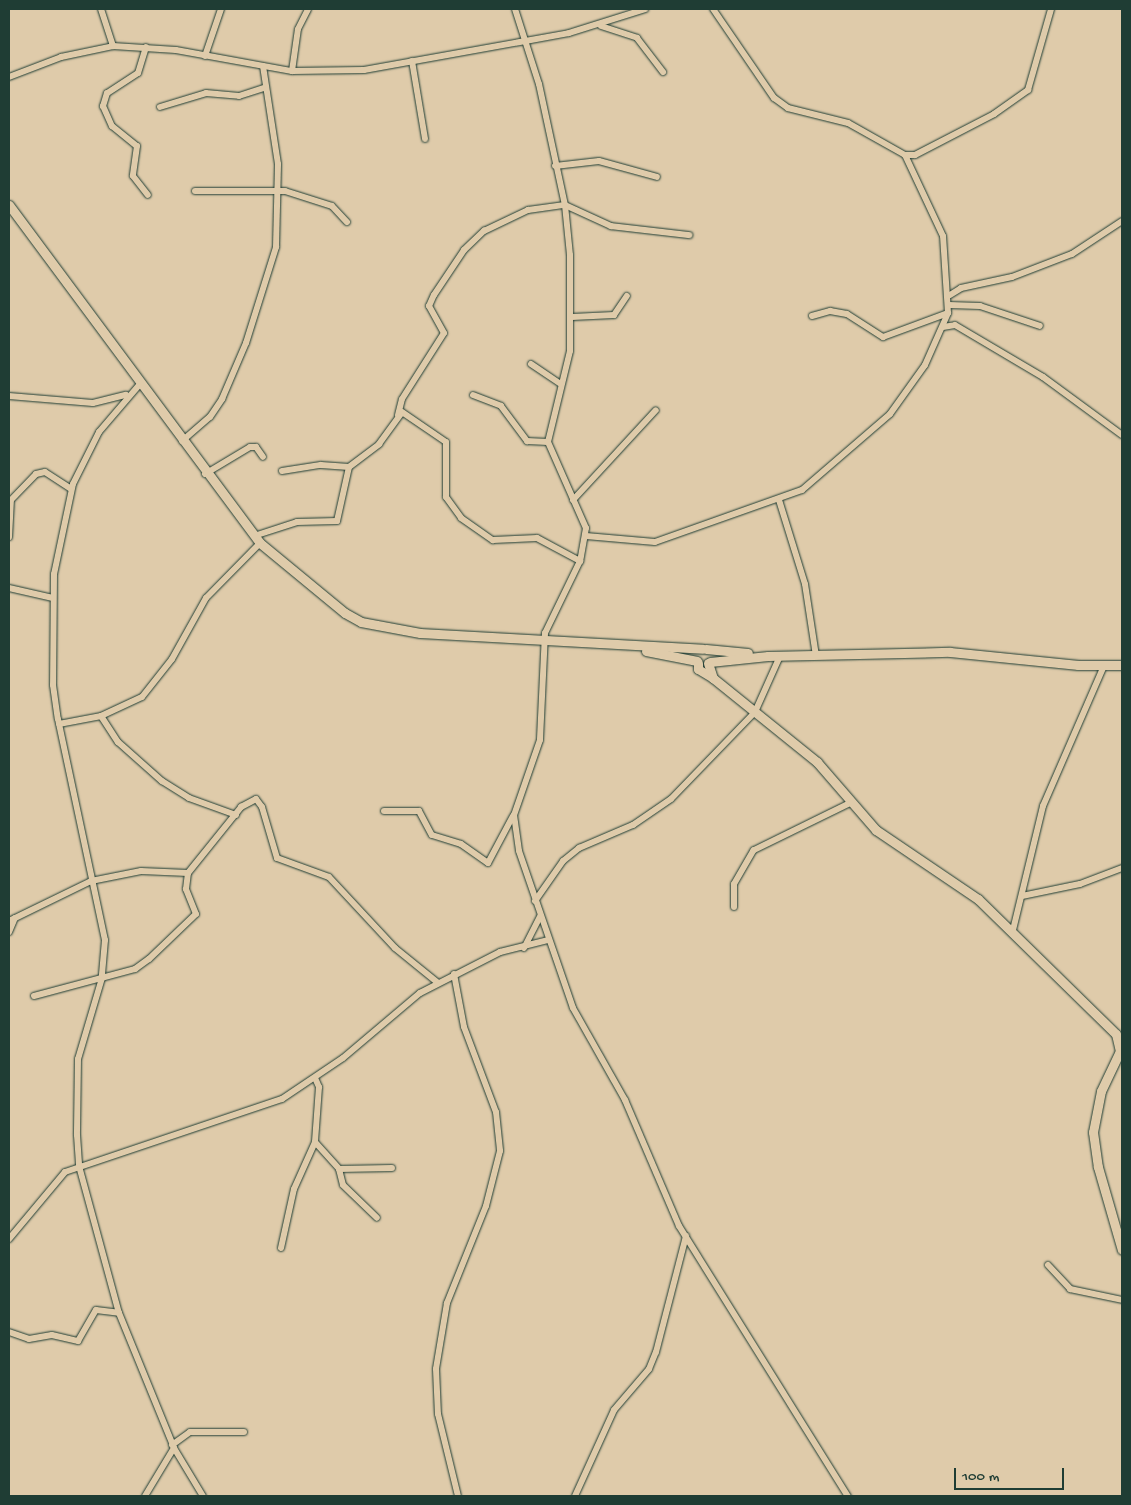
<!DOCTYPE html>
<style>
body{margin:0}
#map{position:relative;width:1131px;height:1505px;overflow:hidden;background:#dfcbaa;font-family:"Gochi Hand",sans-serif}
div>[style]{position:absolute}
.roads{filter:drop-shadow(0 0 1px #1f3d34) drop-shadow(0 0 1px #1f3d34)}
.street>*{height:6px;margin:-3px;padding:0 3px;transform-origin:3px;border-radius:3px;background:#dfcbaa}
.secondary>*{height:9px;margin:-4.5px;padding:0 4.5px;transform-origin:4.5px;border-radius:4.5px;background:#dfcbaa}
span{translate:-50% -50%;white-space:nowrap;text-align:center;line-height:1.15;-webkit-text-stroke:5px #dfcbaa;paint-order:stroke}
.frame{position:absolute;inset:0;border:10px solid #1f3d34;pointer-events:none}
.scale{position:absolute;left:954px;top:1468px;width:110px;height:22px;box-sizing:border-box;border:2px solid #1f3d34;border-top:0;padding-left:6px;font-size:15px;line-height:18px;white-space:nowrap;color:#1f3d34;-webkit-text-stroke:4px #dfcbaa;paint-order:stroke}
</style>
<div id="map">
<div class="roads">
<div class="street">
<div style="left:101px;top:9px;width:39px;rotate:72deg"></div>
<div style="left:515px;top:9px;width:79px;rotate:72.3deg"></div>
<div style="left:539px;top:84px;width:124px;rotate:77.9deg"></div>
<div style="left:565px;top:205px;width:50px;rotate:84.3deg"></div>
<div style="left:570px;top:255px;width:96px;rotate:90deg"></div>
<div style="left:570px;top:351px;width:94px;rotate:103.6deg"></div>
<div style="left:548px;top:442px;width:94px;rotate:66.2deg"></div>
<div style="left:586px;top:528px;width:34px;rotate:100deg"></div>
<div style="left:580px;top:561px;width:80px;rotate:115.9deg"></div>
<div style="left:545px;top:633px;width:107px;rotate:92.7deg"></div>
<div style="left:540px;top:740px;width:79px;rotate:109.1deg"></div>
<div style="left:514px;top:815px;width:36px;rotate:82deg"></div>
<div style="left:519px;top:851px;width:166px;rotate:71deg"></div>
<div style="left:573px;top:1008px;width:106px;rotate:60.5deg"></div>
<div style="left:625px;top:1100px;width:137px;rotate:66.8deg"></div>
<div style="left:679px;top:1226px;width:319px;rotate:58deg"></div>
<div style="left:601px;top:26px;width:38px;rotate:18deg"></div>
<div style="left:637px;top:38px;width:43px;rotate:52.6deg"></div>
<div style="left:146px;top:47px;width:27px;rotate:107deg"></div>
<div style="left:138px;top:73px;width:37px;rotate:147deg"></div>
<div style="left:107px;top:93px;width:14px;rotate:107deg"></div>
<div style="left:103px;top:106px;width:22px;rotate:66deg"></div>
<div style="left:112px;top:126px;width:32px;rotate:39deg"></div>
<div style="left:137px;top:146px;width:30px;rotate:98deg"></div>
<div style="left:133px;top:176px;width:24px;rotate:52deg"></div>
<div style="left:205px;top:56px;width:50px;rotate:-71.2deg"></div>
<div style="left:412px;top:61px;width:79px;rotate:80.5deg"></div>
<div style="left:292px;top:71px;width:42px;rotate:-81.9deg"></div>
<div style="left:298px;top:29px;width:22px;rotate:-63deg"></div>
<div style="left:9px;top:77px;width:56px;rotate:-21deg"></div>
<div style="left:61px;top:57px;width:53px;rotate:-11.9deg"></div>
<div style="left:113px;top:46px;width:63px;rotate:3.6deg"></div>
<div style="left:176px;top:50px;width:118px;rotate:10.3deg"></div>
<div style="left:292px;top:71px;width:72px;rotate:-0.8deg"></div>
<div style="left:364px;top:70px;width:208px;rotate:-10.2deg"></div>
<div style="left:569px;top:33px;width:80px;rotate:-17.5deg"></div>
<div style="left:160px;top:107px;width:48px;rotate:-16.9deg"></div>
<div style="left:206px;top:93px;width:33px;rotate:5deg"></div>
<div style="left:239px;top:96px;width:28px;rotate:-18deg"></div>
<div style="left:905px;top:155px;width:10px"></div>
<div style="left:915px;top:155px;width:89px;rotate:-27.4deg"></div>
<div style="left:994px;top:114px;width:42px;rotate:-35.2deg"></div>
<div style="left:1028px;top:90px;width:84px;rotate:-74.1deg"></div>
<div style="left:555px;top:166px;width:44px;rotate:-6.5deg"></div>
<div style="left:599px;top:161px;width:60px;rotate:15.4deg"></div>
<div style="left:195px;top:191px;width:90px"></div>
<div style="left:285px;top:191px;width:49px;rotate:17.7deg"></div>
<div style="left:332px;top:206px;width:22px;rotate:47deg"></div>
<div style="left:950px;top:295px;width:13px;rotate:-32deg"></div>
<div style="left:961px;top:288px;width:52px;rotate:-12.2deg"></div>
<div style="left:1012px;top:277px;width:64px;rotate:-21deg"></div>
<div style="left:1072px;top:254px;width:60px;rotate:-33.4deg"></div>
<div style="left:949px;top:305px;width:31px;rotate:2deg"></div>
<div style="left:980px;top:306px;width:63px;rotate:18.4deg"></div>
<div style="left:812px;top:316px;width:19px;rotate:-16deg"></div>
<div style="left:830px;top:311px;width:17px;rotate:10deg"></div>
<div style="left:847px;top:314px;width:43px;rotate:32.6deg"></div>
<div style="left:883px;top:337px;width:69px;rotate:-20.3deg"></div>
<div style="left:572px;top:317px;width:42px;rotate:-2.7deg"></div>
<div style="left:614px;top:315px;width:23px;rotate:-56deg"></div>
<div style="left:943px;top:327px;width:12px;rotate:-9deg"></div>
<div style="left:955px;top:325px;width:102px;rotate:30.6deg"></div>
<div style="left:1043px;top:377px;width:98px;rotate:36.3deg"></div>
<div style="left:531px;top:364px;width:36px;rotate:34deg"></div>
<div style="left:140px;top:384px;width:63px;rotate:130.5deg"></div>
<div style="left:99px;top:432px;width:58px;rotate:116.6deg"></div>
<div style="left:73px;top:484px;width:92px;rotate:101.9deg"></div>
<div style="left:54px;top:574px;width:111px;rotate:90.5deg"></div>
<div style="left:53px;top:685px;width:34px;rotate:82deg"></div>
<div style="left:58px;top:719px;width:226px;rotate:78deg"></div>
<div style="left:105px;top:940px;width:38px;rotate:95deg"></div>
<div style="left:102px;top:978px;width:84px;rotate:106.5deg"></div>
<div style="left:78px;top:1059px;width:76px;rotate:90.8deg"></div>
<div style="left:77px;top:1135px;width:31px;rotate:86deg"></div>
<div style="left:79px;top:1166px;width:152px;rotate:74.8deg"></div>
<div style="left:119px;top:1313px;width:146px;rotate:67.8deg"></div>
<div style="left:174px;top:1448px;width:56px;rotate:58.9deg"></div>
<div style="left:473px;top:395px;width:30px;rotate:21deg"></div>
<div style="left:501px;top:406px;width:44px;rotate:53.4deg"></div>
<div style="left:527px;top:441px;width:21px;rotate:3deg"></div>
<div style="left:9px;top:396px;width:84px;rotate:4.8deg"></div>
<div style="left:93px;top:403px;width:34px;rotate:-14deg"></div>
<div style="left:398px;top:415px;width:16px;rotate:-76deg"></div>
<div style="left:402px;top:399px;width:78px;rotate:-57.5deg"></div>
<div style="left:444px;top:333px;width:31px;rotate:-119deg"></div>
<div style="left:429px;top:306px;width:12px;rotate:-66deg"></div>
<div style="left:434px;top:295px;width:54px;rotate:-56.3deg"></div>
<div style="left:464px;top:250px;width:28px;rotate:-44deg"></div>
<div style="left:484px;top:231px;width:49px;rotate:-25.5deg"></div>
<div style="left:528px;top:210px;width:37px;rotate:-8deg"></div>
<div style="left:565px;top:205px;width:51px;rotate:24.5deg"></div>
<div style="left:611px;top:226px;width:79px;rotate:6.6deg"></div>
<div style="left:182px;top:441px;width:37px;rotate:-41deg"></div>
<div style="left:210px;top:417px;width:22px;rotate:-56deg"></div>
<div style="left:222px;top:399px;width:61px;rotate:-66.8deg"></div>
<div style="left:246px;top:343px;width:101px;rotate:-72.6deg"></div>
<div style="left:276px;top:247px;width:83px;rotate:-88.6deg"></div>
<div style="left:278px;top:164px;width:99px;rotate:-98.7deg"></div>
<div style="left:282px;top:471px;width:39px;rotate:-9deg"></div>
<div style="left:321px;top:465px;width:28px;rotate:4deg"></div>
<div style="left:205px;top:474px;width:52px;rotate:-31deg"></div>
<div style="left:250px;top:447px;width:6px"></div>
<div style="left:256px;top:447px;width:12px;rotate:55deg"></div>
<div style="left:573px;top:500px;width:122px;rotate:-47.3deg"></div>
<div style="left:779px;top:500px;width:88px;rotate:72.8deg"></div>
<div style="left:805px;top:584px;width:73px;rotate:81.3deg"></div>
<div style="left:254px;top:536px;width:45px;rotate:-18deg"></div>
<div style="left:297px;top:522px;width:40px;rotate:-1.4deg"></div>
<div style="left:337px;top:521px;width:55px;rotate:-77.5deg"></div>
<div style="left:349px;top:467px;width:38px;rotate:-37deg"></div>
<div style="left:379px;top:444px;width:39px;rotate:-54deg"></div>
<div style="left:402px;top:412px;width:53px;rotate:34.3deg"></div>
<div style="left:446px;top:442px;width:55px;rotate:90deg"></div>
<div style="left:446px;top:497px;width:26px;rotate:54deg"></div>
<div style="left:461px;top:518px;width:39px;rotate:35deg"></div>
<div style="left:493px;top:540px;width:44px;rotate:-2.6deg"></div>
<div style="left:537px;top:538px;width:49px;rotate:28.1deg"></div>
<div style="left:586px;top:536px;width:69px;rotate:5deg"></div>
<div style="left:655px;top:542px;width:156px;rotate:-19.5deg"></div>
<div style="left:802px;top:490px;width:116px;rotate:-40.8deg"></div>
<div style="left:890px;top:414px;width:60px;rotate:-54.5deg"></div>
<div style="left:925px;top:365px;width:57px;rotate:-66.1deg"></div>
<div style="left:948px;top:313px;width:77px;rotate:-93.7deg"></div>
<div style="left:943px;top:236px;width:89px;rotate:-115.1deg"></div>
<div style="left:905px;top:155px;width:65px;rotate:-150.7deg"></div>
<div style="left:848px;top:123px;width:62px;rotate:-166deg"></div>
<div style="left:788px;top:108px;width:17px;rotate:-144deg"></div>
<div style="left:774px;top:98px;width:108px;rotate:-124.4deg"></div>
<div style="left:9px;top:537px;width:37px;rotate:-87deg"></div>
<div style="left:11px;top:500px;width:36px;rotate:-46deg"></div>
<div style="left:36px;top:474px;width:9px;rotate:-13deg"></div>
<div style="left:45px;top:472px;width:31px;rotate:33deg"></div>
<div style="left:9px;top:588px;width:45px;rotate:12.8deg"></div>
<div style="left:101px;top:716px;width:31px;rotate:57deg"></div>
<div style="left:118px;top:742px;width:59px;rotate:41.6deg"></div>
<div style="left:162px;top:781px;width:32px;rotate:32deg"></div>
<div style="left:189px;top:798px;width:50px;rotate:19.9deg"></div>
<div style="left:59px;top:724px;width:43px;rotate:-10.8deg"></div>
<div style="left:101px;top:716px;width:45px;rotate:-24.9deg"></div>
<div style="left:142px;top:697px;width:48px;rotate:-51.7deg"></div>
<div style="left:172px;top:659px;width:70px;rotate:-60.9deg"></div>
<div style="left:206px;top:598px;width:77px;rotate:-45.5deg"></div>
<div style="left:384px;top:811px;width:35px"></div>
<div style="left:419px;top:811px;width:27px;rotate:62deg"></div>
<div style="left:432px;top:835px;width:30px;rotate:17deg"></div>
<div style="left:461px;top:844px;width:33px;rotate:35deg"></div>
<div style="left:488px;top:863px;width:53px;rotate:-62deg"></div>
<div style="left:1022px;top:896px;width:59px;rotate:-11.7deg"></div>
<div style="left:1080px;top:884px;width:45px;rotate:-20.9deg"></div>
<div style="left:535px;top:901px;width:49px;rotate:-55deg"></div>
<div style="left:563px;top:861px;width:21px;rotate:-39deg"></div>
<div style="left:579px;top:848px;width:59px;rotate:-23.1deg"></div>
<div style="left:633px;top:825px;width:46px;rotate:-34.4deg"></div>
<div style="left:671px;top:799px;width:121px;rotate:-46deg"></div>
<div style="left:755px;top:712px;width:61px;rotate:-65.9deg"></div>
<div style="left:734px;top:907px;width:23px;rotate:-90deg"></div>
<div style="left:734px;top:884px;width:39px;rotate:-60deg"></div>
<div style="left:754px;top:850px;width:109px;rotate:-26.1deg"></div>
<div style="left:9px;top:921px;width:91px;rotate:-26deg"></div>
<div style="left:91px;top:881px;width:51px;rotate:-11.3deg"></div>
<div style="left:141px;top:871px;width:47px;rotate:2.4deg"></div>
<div style="left:188px;top:873px;width:85px;rotate:-51.2deg"></div>
<div style="left:241px;top:807px;width:17px;rotate:-28deg"></div>
<div style="left:256px;top:799px;width:10px;rotate:53deg"></div>
<div style="left:262px;top:807px;width:53px;rotate:73.6deg"></div>
<div style="left:277px;top:858px;width:55px;rotate:20.1deg"></div>
<div style="left:329px;top:877px;width:97px;rotate:47.1deg"></div>
<div style="left:395px;top:948px;width:55px;rotate:39.1deg"></div>
<div style="left:1013px;top:930px;width:128px;rotate:-76.4deg"></div>
<div style="left:1043px;top:806px;width:153px;rotate:-66.5deg"></div>
<div style="left:9px;top:932px;width:15px;rotate:-67deg"></div>
<div style="left:524px;top:948px;width:36px;rotate:-63deg"></div>
<div style="left:454px;top:974px;width:54px;rotate:79.3deg"></div>
<div style="left:464px;top:1027px;width:91px;rotate:69.4deg"></div>
<div style="left:496px;top:1112px;width:39px;rotate:84deg"></div>
<div style="left:500px;top:1151px;width:57px;rotate:104.3deg"></div>
<div style="left:486px;top:1206px;width:105px;rotate:111.9deg"></div>
<div style="left:447px;top:1303px;width:67px;rotate:99.5deg"></div>
<div style="left:436px;top:1369px;width:45px;rotate:87.5deg"></div>
<div style="left:438px;top:1414px;width:84px;rotate:76.3deg"></div>
<div style="left:34px;top:996px;width:105px;rotate:-15deg"></div>
<div style="left:135px;top:969px;width:17px;rotate:-36deg"></div>
<div style="left:149px;top:959px;width:65px;rotate:-43.8deg"></div>
<div style="left:196px;top:914px;width:27px;rotate:-112deg"></div>
<div style="left:186px;top:889px;width:16px;rotate:-83deg"></div>
<div style="left:315px;top:1078px;width:10px;rotate:66deg"></div>
<div style="left:319px;top:1087px;width:55px;rotate:94.2deg"></div>
<div style="left:315px;top:1142px;width:36px;rotate:48deg"></div>
<div style="left:339px;top:1169px;width:16px;rotate:76deg"></div>
<div style="left:343px;top:1185px;width:47px;rotate:44.1deg"></div>
<div style="left:339px;top:1169px;width:53px;rotate:-1.1deg"></div>
<div style="left:9px;top:1239px;width:87px;rotate:-50.1deg"></div>
<div style="left:65px;top:1172px;width:229px;rotate:-18.6deg"></div>
<div style="left:282px;top:1099px;width:73px;rotate:-33.9deg"></div>
<div style="left:343px;top:1058px;width:101px;rotate:-40.2deg"></div>
<div style="left:420px;top:993px;width:90px;rotate:-27.1deg"></div>
<div style="left:500px;top:952px;width:49px;rotate:-14deg"></div>
<div style="left:281px;top:1248px;width:60px;rotate:-77.6deg"></div>
<div style="left:294px;top:1189px;width:51px;rotate:-65.9deg"></div>
<div style="left:1048px;top:1265px;width:33px;rotate:47deg"></div>
<div style="left:1070px;top:1289px;width:53px;rotate:11.9deg"></div>
<div style="left:9px;top:1332px;width:21px;rotate:19deg"></div>
<div style="left:29px;top:1339px;width:23px;rotate:-10deg"></div>
<div style="left:52px;top:1335px;width:27px;rotate:13deg"></div>
<div style="left:78px;top:1341px;width:36px;rotate:-60deg"></div>
<div style="left:96px;top:1310px;width:23px;rotate:7deg"></div>
<div style="left:172px;top:1445px;width:22px;rotate:-36deg"></div>
<div style="left:190px;top:1432px;width:54px"></div>
<div style="left:145px;top:1496px;width:56px;rotate:-58.9deg"></div>
<div style="left:575px;top:1496px;width:94px;rotate:-65.6deg"></div>
<div style="left:614px;top:1410px;width:54px;rotate:-49.5deg"></div>
<div style="left:649px;top:1369px;width:18px;rotate:-68deg"></div>
<div style="left:656px;top:1352px;width:120px;rotate:-75.5deg"></div>
</div>
<div class="secondary">
<div style="left:9px;top:205px;width:421px;rotate:53.4deg"></div>
<div style="left:260px;top:543px;width:110px;rotate:39.5deg"></div>
<div style="left:345px;top:613px;width:18px;rotate:29deg"></div>
<div style="left:361px;top:622px;width:60px;rotate:10.6deg"></div>
<div style="left:420px;top:633px;width:283px;rotate:3.2deg"></div>
<div style="left:706px;top:649px;width:42px;rotate:5.4deg"></div>
<div style="left:646px;top:651px;width:52px;rotate:11.1deg"></div>
<div style="left:710px;top:662px;width:58px;rotate:-5.9deg"></div>
<div style="left:768px;top:656px;width:182px;rotate:-1.3deg"></div>
<div style="left:950px;top:652px;width:129px;rotate:5.8deg"></div>
<div style="left:1078px;top:665px;width:44px"></div>
<div style="left:698px;top:663px;width:6px;rotate:90deg"></div>
<div style="left:698px;top:669px;width:17px;rotate:31deg"></div>
<div style="left:708px;top:663px;width:16px;rotate:72deg"></div>
<div style="left:713px;top:678px;width:134px;rotate:38.9deg"></div>
<div style="left:817px;top:762px;width:90px;rotate:49.1deg"></div>
<div style="left:876px;top:830px;width:123px;rotate:34.1deg"></div>
<div style="left:978px;top:899px;width:193px;rotate:44.4deg"></div>
<div style="left:1116px;top:1034px;width:17px;rotate:77deg"></div>
<div style="left:1120px;top:1051px;width:44px;rotate:115.4deg"></div>
<div style="left:1101px;top:1091px;width:42px;rotate:101deg"></div>
<div style="left:1093px;top:1132px;width:35px;rotate:82deg"></div>
<div style="left:1098px;top:1167px;width:86px;rotate:73.9deg"></div>
</div>
</div>
<div class="frame"></div>
<div class="scale">100 m</div>
</div>
